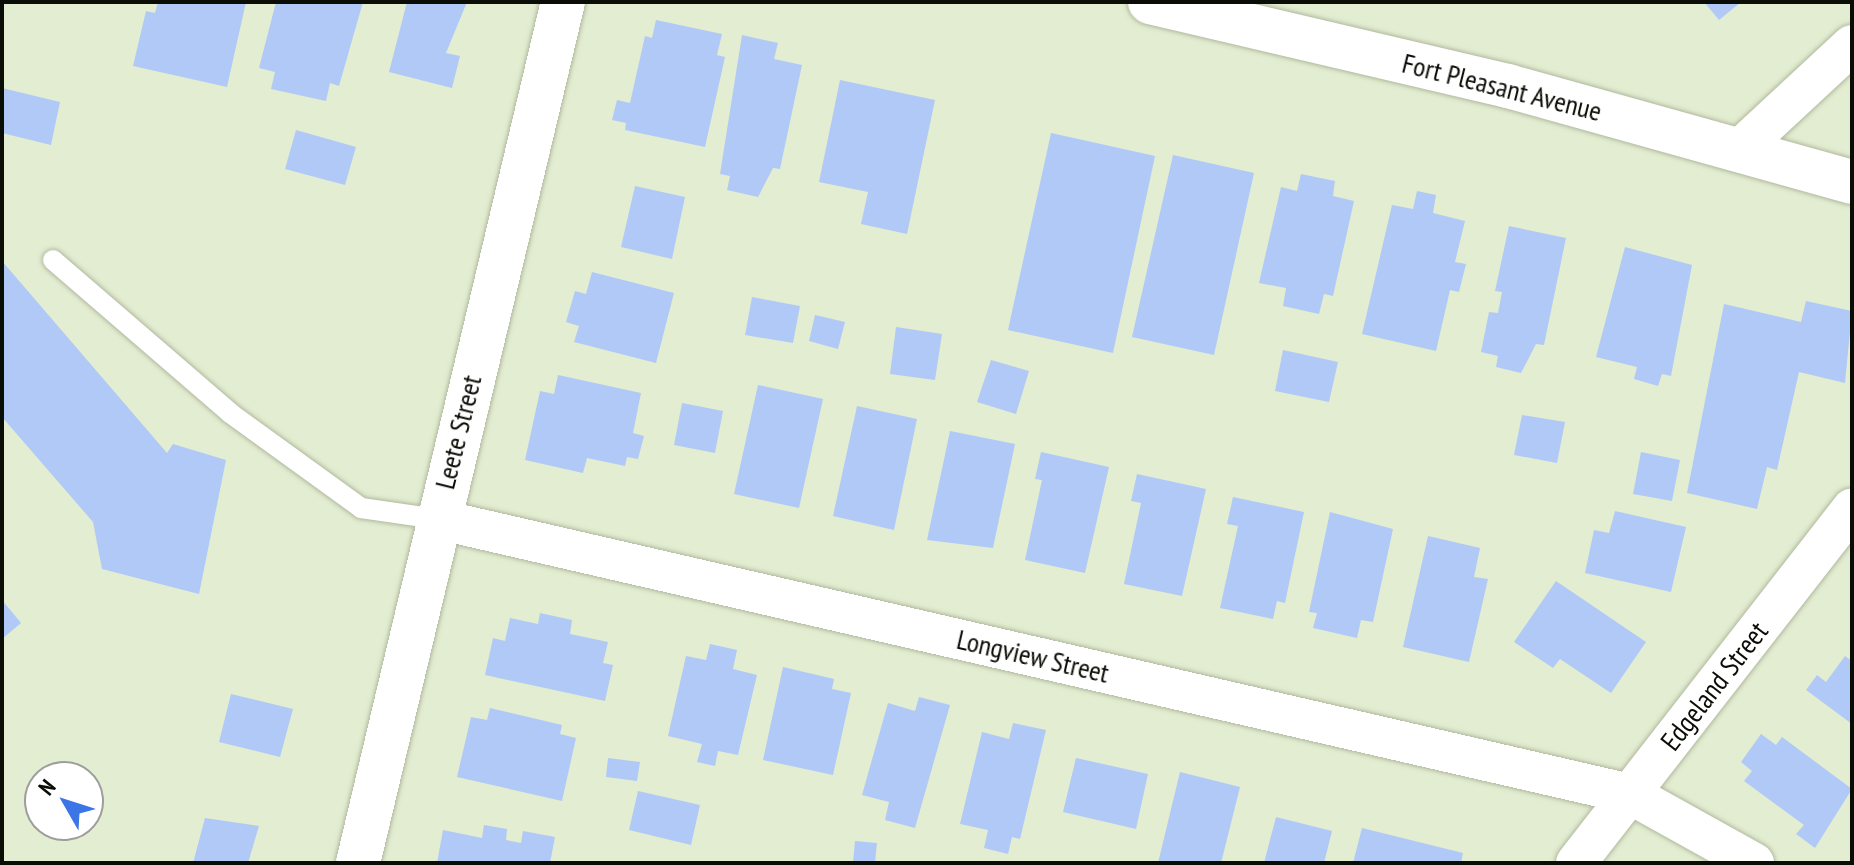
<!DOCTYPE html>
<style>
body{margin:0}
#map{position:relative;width:1854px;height:865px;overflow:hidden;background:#e3edd1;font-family:"PT Sans Narrow",sans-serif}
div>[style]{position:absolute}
.building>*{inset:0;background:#b0c9f7}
.roads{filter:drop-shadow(0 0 2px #b0b99f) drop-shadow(0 0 2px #b0b99f)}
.service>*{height:20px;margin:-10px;padding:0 10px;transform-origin:10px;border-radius:10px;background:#fff}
.minor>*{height:40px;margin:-20px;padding:0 20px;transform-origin:20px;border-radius:20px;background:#fff}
.tertiary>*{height:44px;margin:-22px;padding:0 22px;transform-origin:22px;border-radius:22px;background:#fff}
span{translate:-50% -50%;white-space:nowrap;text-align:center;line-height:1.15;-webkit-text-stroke:6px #fff;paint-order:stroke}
.street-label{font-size:28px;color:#0a0d05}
.frame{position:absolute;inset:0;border:4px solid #0a0d05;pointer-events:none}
.north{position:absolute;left:24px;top:761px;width:80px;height:80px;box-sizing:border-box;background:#fff;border:2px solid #9d9e9b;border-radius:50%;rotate:309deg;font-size:22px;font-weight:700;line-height:32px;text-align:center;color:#0a0d05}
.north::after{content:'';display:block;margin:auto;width:28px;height:36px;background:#3c75e5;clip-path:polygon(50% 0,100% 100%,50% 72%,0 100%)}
</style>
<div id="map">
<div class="building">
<div style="clip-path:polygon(158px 2px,246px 2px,227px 87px,133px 66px,146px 11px,155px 13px)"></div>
<div style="clip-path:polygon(276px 2px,363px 2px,339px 86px,330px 83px,326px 101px,271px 89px,275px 72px,259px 68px)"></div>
<div style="clip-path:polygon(407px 2px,467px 2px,446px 53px,460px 56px,452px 88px,389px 72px)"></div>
<div style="clip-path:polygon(1704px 2px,1741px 2px,1719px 20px)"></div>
<div style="clip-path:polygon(656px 20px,722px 34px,717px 55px,725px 57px,705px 147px,625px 130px,626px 123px,612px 120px,617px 100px,630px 103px,645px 36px,652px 38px)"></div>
<div style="clip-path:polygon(742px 35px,778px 43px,774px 59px,802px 65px,780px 169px,773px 168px,758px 197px,727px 190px,730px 176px,720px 174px)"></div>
<div style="clip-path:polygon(840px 80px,935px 100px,907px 234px,861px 224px,868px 192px,819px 182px)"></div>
<div style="clip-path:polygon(2px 88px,60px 102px,51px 145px,2px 133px)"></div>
<div style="clip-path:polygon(296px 130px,356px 147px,345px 185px,285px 169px)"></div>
<div style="clip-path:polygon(1051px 133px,1155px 156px,1113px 353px,1008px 330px)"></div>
<div style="clip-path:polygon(1173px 155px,1254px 173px,1214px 355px,1132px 337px)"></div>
<div style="clip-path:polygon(1301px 174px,1335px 181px,1333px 196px,1354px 201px,1333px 296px,1324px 294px,1319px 314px,1283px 306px,1286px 288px,1259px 283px,1281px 187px,1297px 191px)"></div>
<div style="clip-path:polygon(635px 186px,685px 197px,672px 259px,621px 247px)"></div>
<div style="clip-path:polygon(1417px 191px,1436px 195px,1433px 213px,1465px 221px,1455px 262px,1466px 264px,1459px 292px,1450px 290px,1436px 351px,1362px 334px,1392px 205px,1413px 209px)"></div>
<div style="clip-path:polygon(1509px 226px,1566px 238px,1544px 345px,1536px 344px,1521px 373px,1496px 367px,1498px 356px,1481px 352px,1489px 312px,1498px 313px,1502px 292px,1495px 291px)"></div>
<div style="clip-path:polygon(1625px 247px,1692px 265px,1671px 376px,1662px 374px,1658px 386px,1634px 379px,1637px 367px,1596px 357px)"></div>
<div style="clip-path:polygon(2px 261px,167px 453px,173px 444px,226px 460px,199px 594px,102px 569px,93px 522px,2px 417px)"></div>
<div style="clip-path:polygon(592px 272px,674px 293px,656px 363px,574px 342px,579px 326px,566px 322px,575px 291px,586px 294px)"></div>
<div style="clip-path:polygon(752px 297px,800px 306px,793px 343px,745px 335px)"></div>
<div style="clip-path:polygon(1806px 301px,1852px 311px,1845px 383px,1799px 372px,1777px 470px,1767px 467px,1757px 509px,1687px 493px,1724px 304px,1801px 322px)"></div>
<div style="clip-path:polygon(815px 315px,845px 322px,838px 349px,809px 341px)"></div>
<div style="clip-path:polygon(896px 327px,942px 334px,935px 380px,890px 374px)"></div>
<div style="clip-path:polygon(1283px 350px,1338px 362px,1329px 402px,1275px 391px)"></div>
<div style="clip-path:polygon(991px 360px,1029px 371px,1016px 414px,977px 402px)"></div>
<div style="clip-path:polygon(558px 375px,641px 393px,633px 433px,644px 436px,638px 459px,627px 457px,625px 466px,587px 458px,583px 473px,525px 460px,540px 391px,554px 394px)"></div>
<div style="clip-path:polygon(758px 385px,823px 399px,799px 508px,734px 494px)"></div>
<div style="clip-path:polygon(682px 403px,723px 411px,715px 453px,674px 445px)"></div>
<div style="clip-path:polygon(857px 406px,917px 419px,894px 530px,833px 516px)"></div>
<div style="clip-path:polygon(1522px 415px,1565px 422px,1557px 463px,1514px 455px)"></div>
<div style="clip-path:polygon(950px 431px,1015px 444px,993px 548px,927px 540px)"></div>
<div style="clip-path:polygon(1041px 452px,1109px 467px,1085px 573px,1025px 560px,1042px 480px,1035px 479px)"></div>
<div style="clip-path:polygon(1641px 452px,1680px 460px,1672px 501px,1633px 494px)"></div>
<div style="clip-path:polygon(1137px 474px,1206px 489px,1182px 596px,1124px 584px,1141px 503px,1131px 501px)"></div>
<div style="clip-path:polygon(1233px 497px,1304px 512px,1285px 603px,1277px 601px,1273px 619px,1220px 608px,1238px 526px,1227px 524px)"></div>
<div style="clip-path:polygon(1615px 511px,1686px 527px,1671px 592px,1585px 573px,1594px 530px,1609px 533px)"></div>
<div style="clip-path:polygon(1330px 512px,1393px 529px,1373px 622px,1361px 620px,1357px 638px,1313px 628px,1317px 613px,1309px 612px)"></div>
<div style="clip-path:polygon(1428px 536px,1480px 548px,1474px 577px,1488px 579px,1469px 662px,1403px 647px)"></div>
<div style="clip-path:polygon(1556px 581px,1646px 642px,1611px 693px,1560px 659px,1553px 668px,1514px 642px)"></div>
<div style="clip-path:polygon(2px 600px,21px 623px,2px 639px)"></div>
<div style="clip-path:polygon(540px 613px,572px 620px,570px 634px,608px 642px,603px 663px,613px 665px,605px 701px,485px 675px,493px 638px,505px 641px,510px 618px,538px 624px)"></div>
<div style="clip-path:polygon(710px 644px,737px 650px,733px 669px,757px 675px,738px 755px,718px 751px,715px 766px,697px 762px,702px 744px,668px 736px,686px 656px,706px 660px)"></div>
<div style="clip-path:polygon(1845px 656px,1852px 661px,1852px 724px,1806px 690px,1817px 675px,1826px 682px)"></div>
<div style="clip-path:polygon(783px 667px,834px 679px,832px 689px,851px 693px,833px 775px,763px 760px)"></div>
<div style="clip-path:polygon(231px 694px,293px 709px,280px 757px,219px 742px)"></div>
<div style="clip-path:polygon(919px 697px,950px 705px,915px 828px,885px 820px,889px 802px,862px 795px,888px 703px,915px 711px)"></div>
<div style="clip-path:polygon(490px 708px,562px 725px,560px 734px,576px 738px,562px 801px,457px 777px,471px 717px,487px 720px)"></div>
<div style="clip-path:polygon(1013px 723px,1046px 730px,1020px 839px,1012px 837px,1008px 854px,984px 848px,988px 830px,960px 824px,982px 732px,1009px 739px)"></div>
<div style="clip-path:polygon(1761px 734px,1776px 745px,1782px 737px,1852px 789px,1815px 848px,1796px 834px,1804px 825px,1744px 781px,1752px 771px,1741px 762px)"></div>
<div style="clip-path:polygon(608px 758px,640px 762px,637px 781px,606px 777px)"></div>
<div style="clip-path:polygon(1076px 758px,1148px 774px,1136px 829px,1063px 812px)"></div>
<div style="clip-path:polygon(1180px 772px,1240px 787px,1221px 863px,1158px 863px)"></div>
<div style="clip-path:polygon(638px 791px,700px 805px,691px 845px,629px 830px)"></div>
<div style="clip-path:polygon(1276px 817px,1332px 831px,1324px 863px,1264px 863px)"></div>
<div style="clip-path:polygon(205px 818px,259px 826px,248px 863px,193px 863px)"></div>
<div style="clip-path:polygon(484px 825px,507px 829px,506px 840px,521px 843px,523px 831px,555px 837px,550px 863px,437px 863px,443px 830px,482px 838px)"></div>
<div style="clip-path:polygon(1362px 828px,1463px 853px,1461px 863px,1353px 863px)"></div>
<div style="clip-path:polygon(855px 841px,877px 843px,875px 863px,853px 863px)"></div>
</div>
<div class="roads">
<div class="service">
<div style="left:53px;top:260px;width:234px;rotate:40.8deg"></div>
<div style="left:230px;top:413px;width:162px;rotate:35.9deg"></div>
<div style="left:361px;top:508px;width:77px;rotate:8.2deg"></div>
</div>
<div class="minor">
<div style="left:1741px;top:148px;width:151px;rotate:-42.9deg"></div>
<div style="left:437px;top:519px;width:1224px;rotate:12.98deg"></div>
<div style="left:1630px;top:794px;width:142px;rotate:29.1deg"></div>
<div style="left:1576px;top:863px;width:449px;rotate:-52.1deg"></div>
</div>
<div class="tertiary">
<div style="left:1150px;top:2px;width:368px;rotate:13.2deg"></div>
<div style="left:1508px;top:86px;width:357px;rotate:15.6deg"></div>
<div style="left:358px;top:863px;width:885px;rotate:-76.61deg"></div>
</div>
</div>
<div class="street-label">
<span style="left:1502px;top:87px;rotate:14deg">Fort Pleasant Avenue</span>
<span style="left:458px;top:432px;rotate:-76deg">Leete Street</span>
<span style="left:1033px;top:656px;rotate:13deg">Longview Street</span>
<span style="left:1714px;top:686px;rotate:-52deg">Edgeland Street</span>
</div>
<div class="frame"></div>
<div class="north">N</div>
</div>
